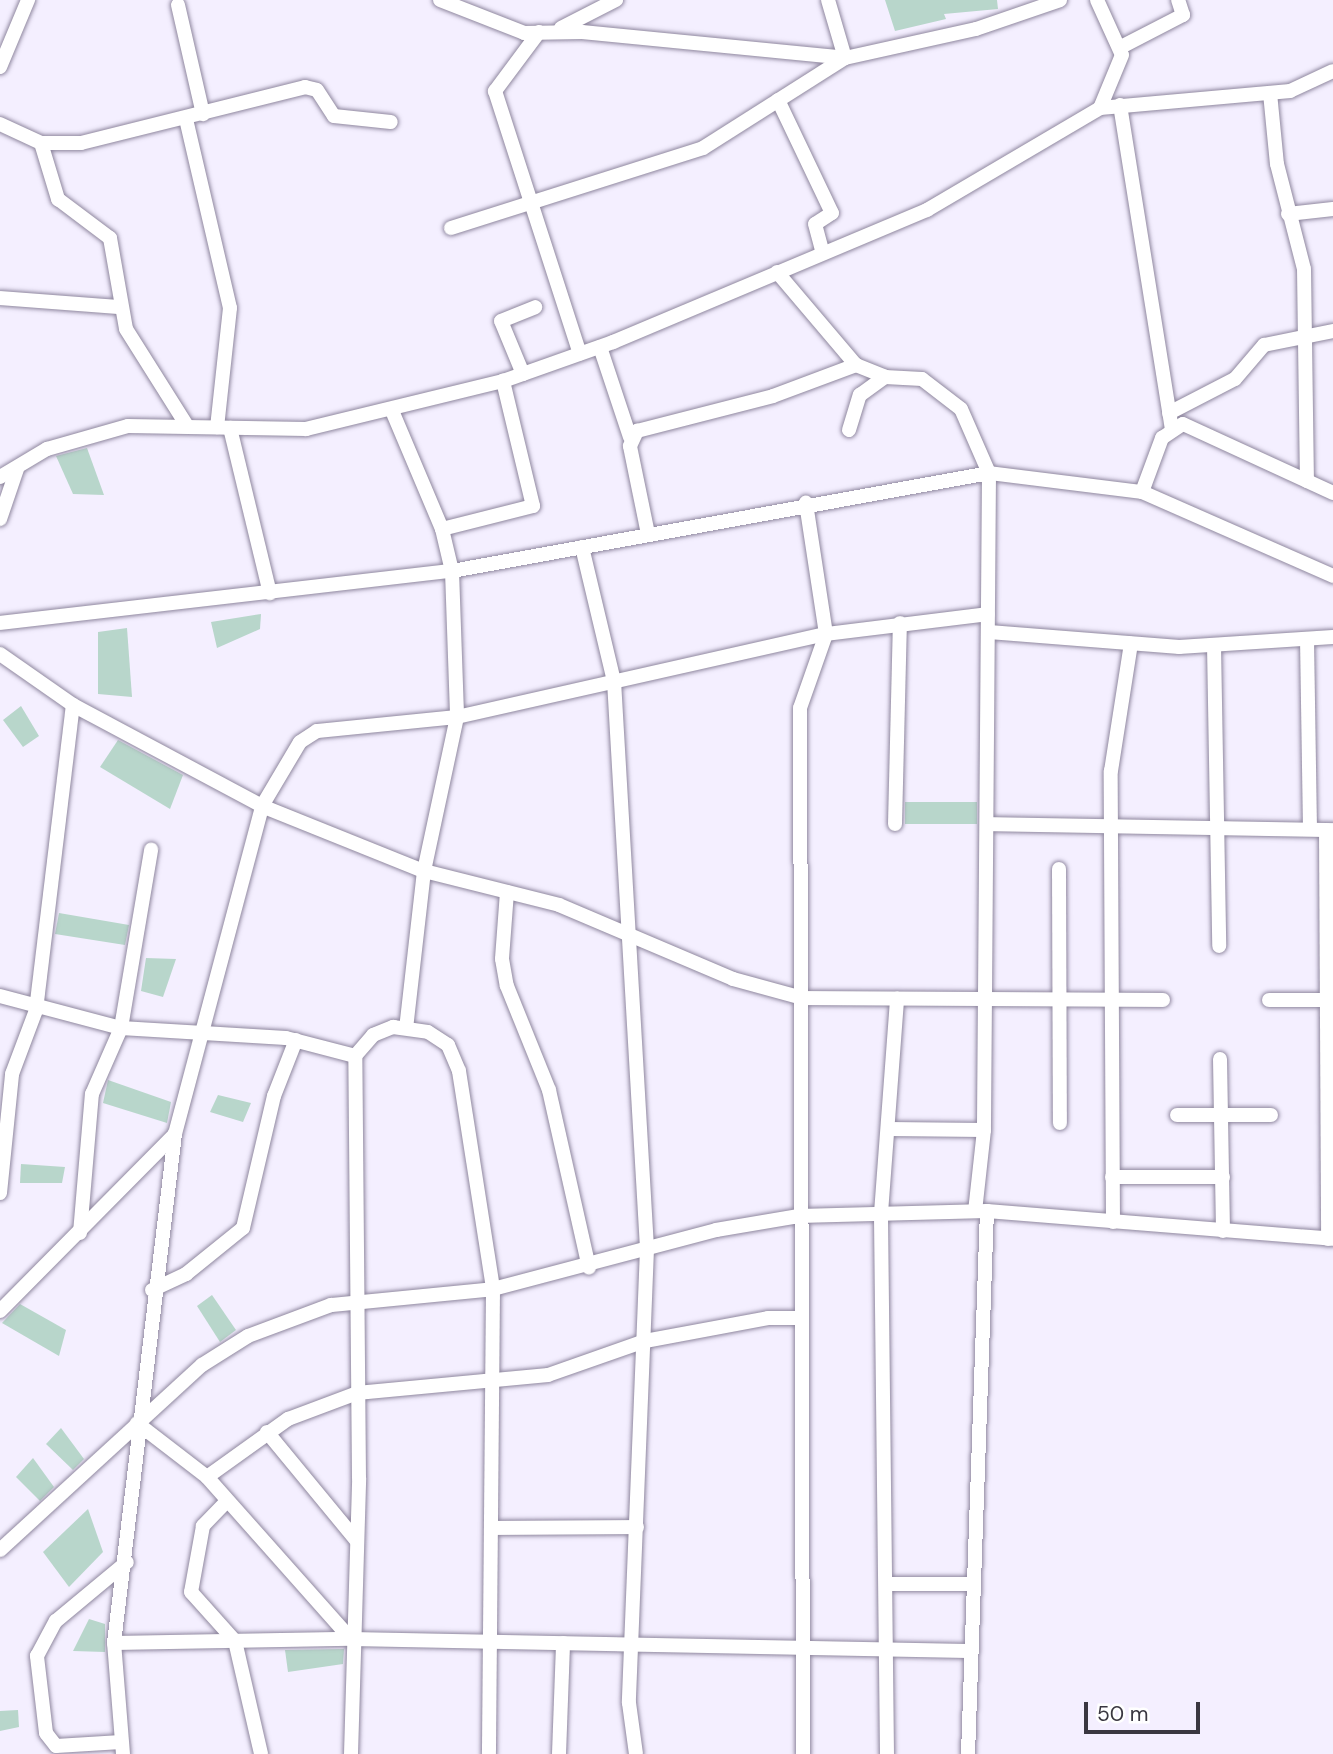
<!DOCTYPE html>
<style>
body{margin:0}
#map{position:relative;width:1333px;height:1754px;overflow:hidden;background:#f4efff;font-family:"DM Sans",sans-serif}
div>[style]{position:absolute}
.building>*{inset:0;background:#b8d6cb}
.roads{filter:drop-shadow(0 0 2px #8f879f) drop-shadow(0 0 2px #8f879f)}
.minor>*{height:14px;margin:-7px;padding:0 7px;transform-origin:7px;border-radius:7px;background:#fff}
span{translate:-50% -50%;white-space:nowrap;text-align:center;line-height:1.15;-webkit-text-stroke:5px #fff;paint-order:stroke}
.scale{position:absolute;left:1084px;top:1702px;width:116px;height:32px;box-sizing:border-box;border:4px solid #3a3741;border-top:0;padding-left:9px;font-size:21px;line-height:24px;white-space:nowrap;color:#3a3741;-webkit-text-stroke:5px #fff;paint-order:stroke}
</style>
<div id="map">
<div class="building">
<div style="clip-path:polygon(885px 0,997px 0,998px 9px,944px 14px,946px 19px,895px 31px)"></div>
<div style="clip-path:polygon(87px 448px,104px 495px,73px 494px,56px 456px)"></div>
<div style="clip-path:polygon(261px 614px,260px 629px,217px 648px,211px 622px)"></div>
<div style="clip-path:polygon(127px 628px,132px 697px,98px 694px,98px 632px)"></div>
<div style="clip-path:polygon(21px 706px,39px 736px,23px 747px,3px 720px)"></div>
<div style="clip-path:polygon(118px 740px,183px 775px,170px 809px,100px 767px)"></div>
<div style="clip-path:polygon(905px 802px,977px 802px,977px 824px,905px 824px)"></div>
<div style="clip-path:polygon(59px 913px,129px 925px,125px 945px,55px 934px)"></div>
<div style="clip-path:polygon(146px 958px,176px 959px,163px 997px,141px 991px)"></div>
<div style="clip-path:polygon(108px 1080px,171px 1102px,167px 1123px,103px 1103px)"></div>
<div style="clip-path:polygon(218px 1095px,251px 1103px,243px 1122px,210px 1112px)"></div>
<div style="clip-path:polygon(21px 1164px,65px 1167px,62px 1183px,20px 1183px)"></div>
<div style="clip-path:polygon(212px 1295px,236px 1330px,220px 1342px,197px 1306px)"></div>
<div style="clip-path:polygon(20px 1304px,66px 1330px,59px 1356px,2px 1323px)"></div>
<div style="clip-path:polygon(61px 1428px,84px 1459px,73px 1470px,46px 1444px)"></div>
<div style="clip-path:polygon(33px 1458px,54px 1487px,40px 1501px,16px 1477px)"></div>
<div style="clip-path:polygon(88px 1509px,103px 1552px,69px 1587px,43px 1552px)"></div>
<div style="clip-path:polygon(89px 1619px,105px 1624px,105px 1652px,73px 1651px)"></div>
<div style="clip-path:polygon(344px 1649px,343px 1664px,288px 1672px,285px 1650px)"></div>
<div style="clip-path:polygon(18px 1710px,19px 1727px,0 1731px,0 1711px)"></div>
</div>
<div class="roads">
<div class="minor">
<div style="left:440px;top:0;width:90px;rotate:21.4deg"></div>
<div style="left:524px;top:33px;width:58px;rotate:-1deg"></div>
<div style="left:582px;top:32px;width:264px;rotate:5.6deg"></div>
<div style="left:845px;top:58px;width:134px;rotate:-12.5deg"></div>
<div style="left:976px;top:29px;width:89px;rotate:-19deg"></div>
<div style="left:1097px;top:0;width:60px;rotate:65.6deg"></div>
<div style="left:1122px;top:55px;width:57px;rotate:112.5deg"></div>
<div style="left:178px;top:5px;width:112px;rotate:77.1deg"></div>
<div style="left:561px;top:28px;width:62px;rotate:-27deg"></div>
<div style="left:539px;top:32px;width:74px;rotate:126.7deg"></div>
<div style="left:495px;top:91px;width:276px;rotate:72.1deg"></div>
<div style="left:1121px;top:47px;width:70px;rotate:-27.3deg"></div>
<div style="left:1183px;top:15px;width:16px;rotate:-108deg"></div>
<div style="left:0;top:67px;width:73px;rotate:-67.3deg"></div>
<div style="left:1270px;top:93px;width:71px;rotate:84.4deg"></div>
<div style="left:1277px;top:164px;width:108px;rotate:75.6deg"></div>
<div style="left:1304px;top:269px;width:212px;rotate:89.2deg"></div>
<div style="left:778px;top:100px;width:125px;rotate:64.5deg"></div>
<div style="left:832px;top:213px;width:20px;rotate:147deg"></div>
<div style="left:815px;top:224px;width:30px;rotate:75deg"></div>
<div style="left:1120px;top:105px;width:328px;rotate:80.9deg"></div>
<div style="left:186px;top:119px;width:194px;rotate:76.9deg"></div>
<div style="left:230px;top:308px;width:120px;rotate:96.2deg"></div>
<div style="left:0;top:124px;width:45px;rotate:24.9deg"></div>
<div style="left:41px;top:143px;width:40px"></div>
<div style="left:81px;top:143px;width:231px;rotate:-14deg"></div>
<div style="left:305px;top:87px;width:12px;rotate:14deg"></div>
<div style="left:317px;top:90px;width:31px;rotate:57deg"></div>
<div style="left:334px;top:116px;width:57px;rotate:6deg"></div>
<div style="left:41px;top:143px;width:59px;rotate:73.1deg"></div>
<div style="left:58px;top:199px;width:65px;rotate:36.9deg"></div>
<div style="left:110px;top:238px;width:92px;rotate:80deg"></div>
<div style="left:126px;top:329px;width:115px;rotate:57.8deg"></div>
<div style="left:1288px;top:214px;width:45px;rotate:-6.3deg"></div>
<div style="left:451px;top:228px;width:264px;rotate:-17.6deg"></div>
<div style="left:703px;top:148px;width:168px;rotate:-32.4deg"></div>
<div style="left:845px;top:58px;width:60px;rotate:-106.3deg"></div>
<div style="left:777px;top:272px;width:122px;rotate:49.7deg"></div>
<div style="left:856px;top:365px;width:31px;rotate:22deg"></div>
<div style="left:885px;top:377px;width:37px;rotate:3deg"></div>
<div style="left:922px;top:379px;width:49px;rotate:37.6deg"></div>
<div style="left:961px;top:409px;width:70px;rotate:66.4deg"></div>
<div style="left:989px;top:473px;width:657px;rotate:90.44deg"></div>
<div style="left:984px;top:1130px;width:81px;rotate:96.3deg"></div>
<div style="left:0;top:298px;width:118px;rotate:4.4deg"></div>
<div style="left:600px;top:347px;width:95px;rotate:71.6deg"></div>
<div style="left:523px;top:374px;width:57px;rotate:-112.5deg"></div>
<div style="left:501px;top:321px;width:37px;rotate:-22deg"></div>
<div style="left:393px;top:413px;width:126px;rotate:67.1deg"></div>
<div style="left:442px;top:529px;width:43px;rotate:76.6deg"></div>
<div style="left:452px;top:571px;width:146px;rotate:88deg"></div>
<div style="left:457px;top:717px;width:157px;rotate:102.1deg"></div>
<div style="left:424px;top:871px;width:158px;rotate:96.5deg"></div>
<div style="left:1169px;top:413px;width:74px;rotate:-27.3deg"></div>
<div style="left:1235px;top:379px;width:45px;rotate:-49.5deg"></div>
<div style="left:1264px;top:345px;width:70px;rotate:-11.5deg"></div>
<div style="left:230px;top:428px;width:170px;rotate:76.4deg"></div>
<div style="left:849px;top:430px;width:37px;rotate:-73deg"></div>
<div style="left:860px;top:395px;width:31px;rotate:-36deg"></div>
<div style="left:0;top:477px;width:55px;rotate:-30.8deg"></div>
<div style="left:47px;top:449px;width:84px;rotate:-15.9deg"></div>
<div style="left:128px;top:426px;width:178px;rotate:1deg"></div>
<div style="left:306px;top:429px;width:203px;rotate:-13.7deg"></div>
<div style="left:503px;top:381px;width:117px;rotate:-19.5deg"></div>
<div style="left:613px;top:342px;width:341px;rotate:-22.8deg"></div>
<div style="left:927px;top:210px;width:201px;rotate:-30.5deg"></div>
<div style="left:1100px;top:108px;width:191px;rotate:-5.1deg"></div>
<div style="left:1290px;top:91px;width:47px;rotate:-24.9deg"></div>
<div style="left:1142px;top:492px;width:58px;rotate:-69.7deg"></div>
<div style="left:1162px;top:438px;width:25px;rotate:-34deg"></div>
<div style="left:1183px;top:424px;width:165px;rotate:24.7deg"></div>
<div style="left:0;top:519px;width:53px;rotate:-71.2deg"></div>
<div style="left:442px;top:529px;width:94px;rotate:-14.2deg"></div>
<div style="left:533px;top:506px;width:129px;rotate:-103.5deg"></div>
<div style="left:648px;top:534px;width:90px;rotate:-101.6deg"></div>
<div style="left:630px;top:446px;width:17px;rotate:-65deg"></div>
<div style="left:637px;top:431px;width:140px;rotate:-14.4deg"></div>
<div style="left:773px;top:396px;width:89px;rotate:-20.5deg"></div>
<div style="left:582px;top:547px;width:138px;rotate:76.6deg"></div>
<div style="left:614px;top:681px;width:569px;rotate:86.67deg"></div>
<div style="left:647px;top:1249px;width:454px;rotate:92.3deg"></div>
<div style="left:629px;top:1703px;width:51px;rotate:82.2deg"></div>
<div style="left:0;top:623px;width:455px;rotate:-6.6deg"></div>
<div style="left:452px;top:571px;width:546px;rotate:-10.34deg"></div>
<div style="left:989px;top:473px;width:154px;rotate:7.1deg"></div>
<div style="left:1142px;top:492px;width:209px;rotate:23.7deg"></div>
<div style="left:989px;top:632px;width:191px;rotate:4.5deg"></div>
<div style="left:1179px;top:647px;width:154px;rotate:-3.7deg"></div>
<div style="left:1307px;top:639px;width:190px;rotate:89.1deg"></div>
<div style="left:1214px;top:645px;width:301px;rotate:89deg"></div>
<div style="left:0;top:654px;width:89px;rotate:34.9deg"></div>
<div style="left:73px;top:705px;width:214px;rotate:28.1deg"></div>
<div style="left:262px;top:806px;width:175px;rotate:21.9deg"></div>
<div style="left:424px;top:871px;width:139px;rotate:14.1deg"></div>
<div style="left:559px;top:905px;width:189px;rotate:23deg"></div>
<div style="left:733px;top:979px;width:72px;rotate:15.4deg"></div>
<div style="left:802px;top:998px;width:361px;rotate:0.3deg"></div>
<div style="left:895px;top:824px;width:201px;rotate:-88.6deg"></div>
<div style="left:988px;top:824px;width:345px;rotate:1deg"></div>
<div style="left:1326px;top:830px;width:409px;rotate:89.7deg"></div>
<div style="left:1059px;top:869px;width:254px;rotate:89.8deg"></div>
<div style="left:507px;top:892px;width:67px;rotate:94.3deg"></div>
<div style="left:502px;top:959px;width:27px;rotate:80deg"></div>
<div style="left:507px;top:986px;width:112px;rotate:68deg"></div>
<div style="left:549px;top:1090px;width:182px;rotate:77.3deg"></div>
<div style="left:0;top:996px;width:125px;rotate:14.8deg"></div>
<div style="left:121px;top:1028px;width:165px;rotate:3.5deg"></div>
<div style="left:286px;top:1038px;width:71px;rotate:14.6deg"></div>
<div style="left:1269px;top:1000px;width:64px"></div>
<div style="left:1220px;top:1059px;width:172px;rotate:89deg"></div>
<div style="left:1177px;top:1115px;width:94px"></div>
<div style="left:888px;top:1129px;width:96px;rotate:0.6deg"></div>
<div style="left:1112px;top:1177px;width:111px"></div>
<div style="left:0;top:1193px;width:120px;rotate:-84.2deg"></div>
<div style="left:12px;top:1074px;width:68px;rotate:-69.4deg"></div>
<div style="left:36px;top:1010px;width:307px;rotate:-83.1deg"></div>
<div style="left:1113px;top:1222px;width:451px;rotate:-90.3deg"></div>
<div style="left:1111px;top:771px;width:129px;rotate:-81.1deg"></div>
<div style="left:80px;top:1233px;width:140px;rotate:-85.1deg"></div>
<div style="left:92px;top:1094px;width:72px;rotate:-66.3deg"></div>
<div style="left:121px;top:1028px;width:181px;rotate:-80.4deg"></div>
<div style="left:152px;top:1290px;width:38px;rotate:-25deg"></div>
<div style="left:186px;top:1274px;width:73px;rotate:-38.9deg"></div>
<div style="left:243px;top:1228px;width:136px;rotate:-76.8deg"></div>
<div style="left:274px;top:1096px;width:60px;rotate:-68.6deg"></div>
<div style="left:0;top:1311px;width:249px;rotate:-45.3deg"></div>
<div style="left:137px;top:1423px;width:88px;rotate:37.6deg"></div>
<div style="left:207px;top:1477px;width:217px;rotate:48.4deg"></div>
<div style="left:267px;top:1432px;width:140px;rotate:50.5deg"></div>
<div style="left:207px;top:1477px;width:100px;rotate:-35.6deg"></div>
<div style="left:288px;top:1419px;width:74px;rotate:-20.6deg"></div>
<div style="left:357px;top:1393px;width:192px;rotate:-5.4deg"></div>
<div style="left:548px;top:1375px;width:103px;rotate:-19.3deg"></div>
<div style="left:645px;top:1341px;width:125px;rotate:-10.6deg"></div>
<div style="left:768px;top:1318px;width:33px"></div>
<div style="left:227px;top:1501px;width:35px;rotate:134deg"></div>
<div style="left:203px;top:1526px;width:67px;rotate:100.3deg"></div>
<div style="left:191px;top:1592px;width:66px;rotate:48.1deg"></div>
<div style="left:235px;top:1641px;width:116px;rotate:77deg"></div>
<div style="left:494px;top:1528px;width:143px;rotate:-0.4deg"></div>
<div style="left:0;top:1550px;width:274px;rotate:-42.5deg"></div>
<div style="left:202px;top:1365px;width:54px;rotate:-32.2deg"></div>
<div style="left:248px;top:1336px;width:89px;rotate:-20.5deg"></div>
<div style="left:331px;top:1305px;width:163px;rotate:-5.6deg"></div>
<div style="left:493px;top:1289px;width:231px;rotate:-14.8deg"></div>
<div style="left:716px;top:1230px;width:84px;rotate:-9.6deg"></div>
<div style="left:799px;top:1216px;width:188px;rotate:-1.5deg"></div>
<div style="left:987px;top:1211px;width:347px;rotate:4.6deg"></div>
<div style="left:888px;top:1584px;width:83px"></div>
<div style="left:114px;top:1643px;width:237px;rotate:-1deg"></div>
<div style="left:351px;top:1639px;width:617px;rotate:1.11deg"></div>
<div style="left:121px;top:1742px;width:65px;rotate:176.5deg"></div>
<div style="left:56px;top:1746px;width:16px;rotate:-128deg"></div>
<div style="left:46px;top:1733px;width:78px;rotate:-96.7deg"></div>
<div style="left:37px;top:1656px;width:40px;rotate:-62deg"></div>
<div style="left:56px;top:1621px;width:92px;rotate:-39.7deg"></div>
<div style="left:123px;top:1754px;width:111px;rotate:-94.6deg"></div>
<div style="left:114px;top:1643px;width:513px;rotate:-83.17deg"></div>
<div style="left:175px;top:1134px;width:339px;rotate:-75.1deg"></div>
<div style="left:262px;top:806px;width:74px;rotate:-59.3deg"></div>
<div style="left:300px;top:742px;width:20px;rotate:-33deg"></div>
<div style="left:317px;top:731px;width:141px;rotate:-5.7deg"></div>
<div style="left:457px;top:717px;width:378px;rotate:-12.7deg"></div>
<div style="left:826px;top:634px;width:163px;rotate:-7deg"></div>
<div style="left:351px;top:1754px;width:276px;rotate:-88.3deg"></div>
<div style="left:359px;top:1478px;width:422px;rotate:-90.5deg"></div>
<div style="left:355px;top:1056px;width:28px;rotate:-49deg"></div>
<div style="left:373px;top:1035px;width:22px;rotate:-22deg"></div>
<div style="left:393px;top:1027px;width:35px;rotate:8deg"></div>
<div style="left:428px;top:1032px;width:24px;rotate:33deg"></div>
<div style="left:448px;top:1045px;width:28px;rotate:67deg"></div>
<div style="left:459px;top:1071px;width:221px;rotate:81.1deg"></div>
<div style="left:493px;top:1289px;width:465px;rotate:90.5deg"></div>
<div style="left:559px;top:1754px;width:111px;rotate:-87.9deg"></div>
<div style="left:803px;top:1754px;width:1046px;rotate:-90.16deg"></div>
<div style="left:800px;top:708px;width:78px;rotate:-70.6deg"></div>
<div style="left:826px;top:634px;width:133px;rotate:-98.7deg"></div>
<div style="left:887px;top:1754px;width:541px;rotate:-90.64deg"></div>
<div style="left:881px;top:1213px;width:215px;rotate:-85.7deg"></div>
<div style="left:968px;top:1754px;width:543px;rotate:-88deg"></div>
</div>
</div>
<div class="scale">50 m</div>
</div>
